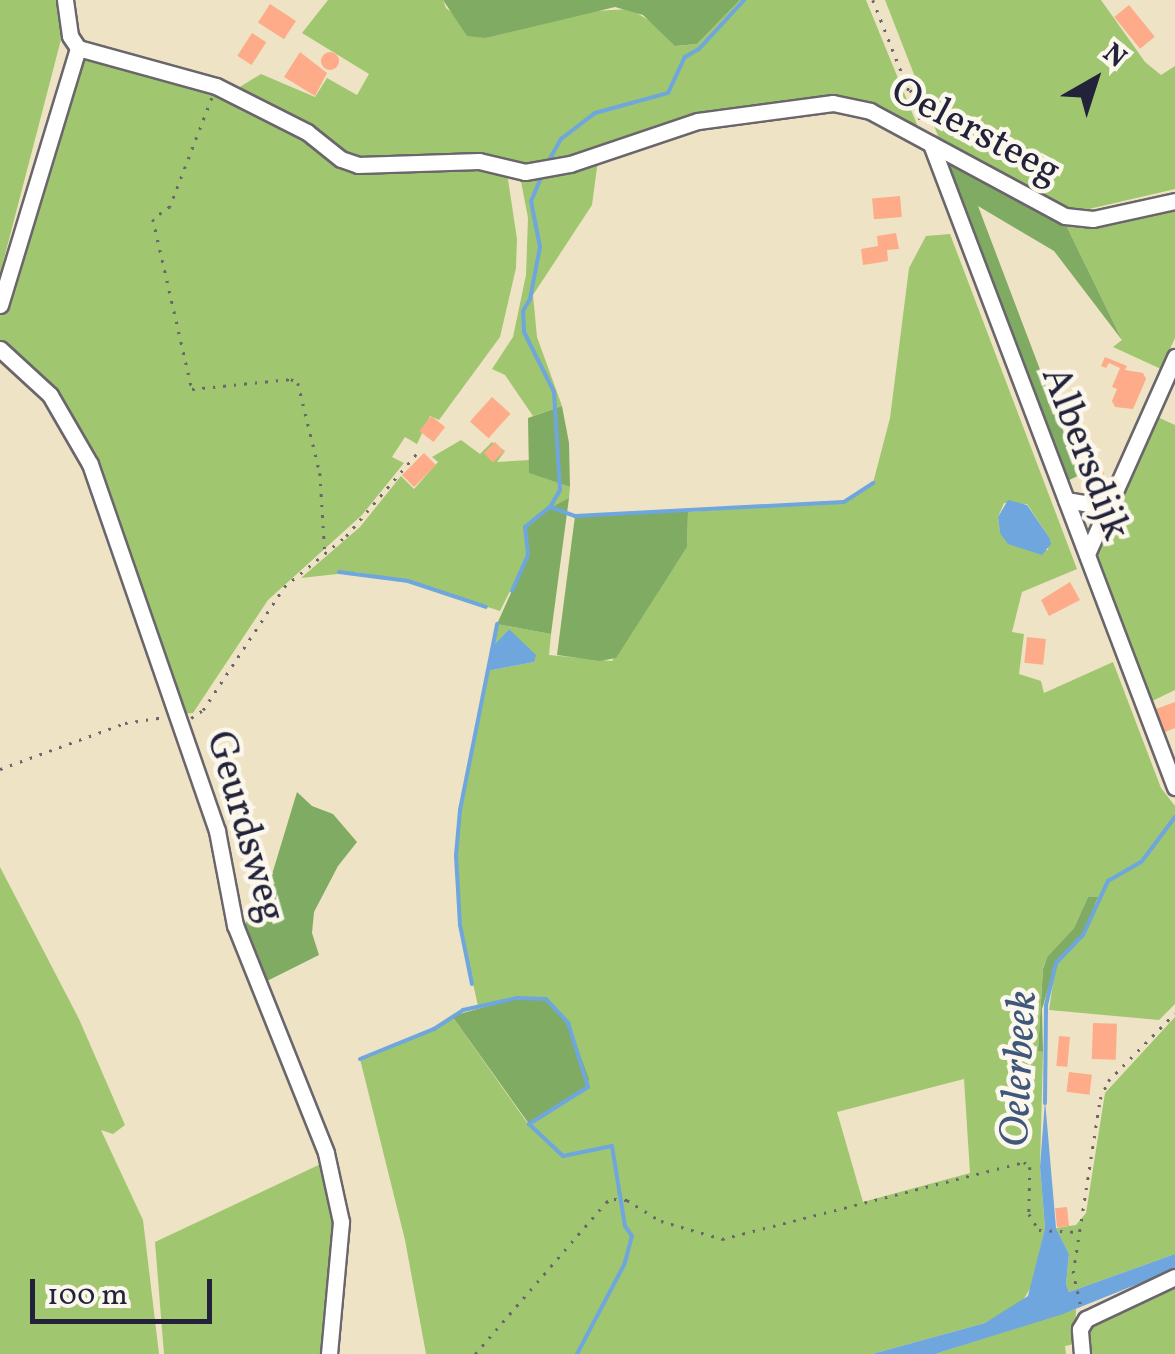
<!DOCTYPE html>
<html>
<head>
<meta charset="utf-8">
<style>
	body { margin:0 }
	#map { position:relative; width:1175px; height:1354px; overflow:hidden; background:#efe3c5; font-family:Vollkorn,serif }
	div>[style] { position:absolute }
	.green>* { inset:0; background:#a0c670 }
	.forest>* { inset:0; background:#80ab62 }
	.water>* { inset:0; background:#6ea6dd }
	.stream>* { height:4px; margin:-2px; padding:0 2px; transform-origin:2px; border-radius:2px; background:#6ea6dd }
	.building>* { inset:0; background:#fdab89; transform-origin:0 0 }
	.round { border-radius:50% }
	.path>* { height:2.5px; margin-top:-1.25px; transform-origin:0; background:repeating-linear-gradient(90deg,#6a666b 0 2.5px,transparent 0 10.5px) }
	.roads { filter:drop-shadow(2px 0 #6a666b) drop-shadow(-2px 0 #6a666b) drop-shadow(0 2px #6a666b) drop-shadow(0 -2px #6a666b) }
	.minor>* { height:15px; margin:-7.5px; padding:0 7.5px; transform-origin:7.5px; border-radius:7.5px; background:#fff }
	span { translate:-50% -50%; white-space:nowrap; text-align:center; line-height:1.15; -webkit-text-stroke:9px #fbf7ec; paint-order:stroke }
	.street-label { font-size:40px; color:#22223b }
	.water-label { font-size:42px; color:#40577c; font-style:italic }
	.north { position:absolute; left:1045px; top:30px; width:100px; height:100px; -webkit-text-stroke:8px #fbf7ec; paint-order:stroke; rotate:39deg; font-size:28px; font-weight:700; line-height:40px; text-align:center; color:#22223b }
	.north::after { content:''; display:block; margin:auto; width:35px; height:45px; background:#22223b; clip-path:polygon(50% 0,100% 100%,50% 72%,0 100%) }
	.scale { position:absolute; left:30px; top:1279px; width:182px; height:45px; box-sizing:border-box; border:5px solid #22223b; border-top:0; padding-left:12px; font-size:30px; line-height:35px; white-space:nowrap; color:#22223b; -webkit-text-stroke:8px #fbf7ec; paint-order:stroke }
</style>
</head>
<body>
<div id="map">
	<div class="green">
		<i style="clip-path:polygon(0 0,60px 0,64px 28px,0 274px)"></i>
		<i style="clip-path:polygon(328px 0,443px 0,446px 8px,486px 38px,594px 11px,630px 9px,657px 25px,676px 46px,697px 44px,740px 0,866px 0,918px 127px,865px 102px,819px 97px,718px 112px,535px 165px,370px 161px,346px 155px,238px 88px,261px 74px,315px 97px,327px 78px,357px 95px,369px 74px,302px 33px)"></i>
		<i style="clip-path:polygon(885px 0,1101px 0,1145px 62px,1161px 75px,1175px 66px,1175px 189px,1089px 209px,1060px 208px,940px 141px)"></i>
		<i style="clip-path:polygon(71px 56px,162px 72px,262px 112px,338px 165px,473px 166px,507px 173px,517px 239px,516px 268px,500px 337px,439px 420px,430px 416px,417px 444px,405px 437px,392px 457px,404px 463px,362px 515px,268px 600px,193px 713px,181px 714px,57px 400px,26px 363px,0 342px,0 315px)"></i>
		<i style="clip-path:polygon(598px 160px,592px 205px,533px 295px,537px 337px,562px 406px,533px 416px,505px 375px,492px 369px,513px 337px,526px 275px,528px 218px,520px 176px)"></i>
		<i style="clip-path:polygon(1175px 200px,1175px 338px,1161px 369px,1113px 347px,1122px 340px,1063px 219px)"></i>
		<i style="clip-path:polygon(evenodd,950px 234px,1077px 569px,1022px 592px,1012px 632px,1024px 634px,1019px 674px,1041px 681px,1044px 693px,1113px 662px,1161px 788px,1175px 806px,1175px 1004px,1159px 1020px,1049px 1010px,1056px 963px,1083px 935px,1098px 898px,1088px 897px,1074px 928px,1047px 957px,1043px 968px,1038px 1051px,1043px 1052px,1040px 1167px,1045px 1228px,1031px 1287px,1020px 1305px,985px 1323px,872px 1354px,426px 1354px,405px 1240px,360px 1059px,434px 1029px,452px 1016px,528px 1124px,517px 998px,478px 1006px,460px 925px,457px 834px,487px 671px,534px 662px,509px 629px,493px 646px,497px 624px,551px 634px,549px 655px,612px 661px,687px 547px,688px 512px,844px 502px,873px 483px,890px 418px,909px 268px,926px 236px,950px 234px,1004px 503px,1027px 504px,1049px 537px,1048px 550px,1034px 551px,1000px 533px,998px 517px,1004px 503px,950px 234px,964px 1079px,970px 1173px,863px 1202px,837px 1112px,964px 1079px)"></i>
		<i style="clip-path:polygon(1153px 415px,1175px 425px,1175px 690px,1150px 702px,1093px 552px)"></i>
		<i style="clip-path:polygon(461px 440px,480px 454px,492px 442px,505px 451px,497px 462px,529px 460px,530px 473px,570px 487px,569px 498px,525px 527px,528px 555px,500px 611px,408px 581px,356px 572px,301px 578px,360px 527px,401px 476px,414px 489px,438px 462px,432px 457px)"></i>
		<i style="clip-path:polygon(0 867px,79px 1019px,125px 1125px,113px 1134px,101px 1130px,143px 1220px,159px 1354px,0 1354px)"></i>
		<i style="clip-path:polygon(1175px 1017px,1175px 1254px,1069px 1292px,1066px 1284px,1069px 1254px,1056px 1228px,1076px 1225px,1086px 1213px,1105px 1093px)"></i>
		<i style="clip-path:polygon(327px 1161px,333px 1239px,324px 1354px,164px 1354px,155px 1242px)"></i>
		<i style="clip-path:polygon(1175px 1283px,1175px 1354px,1087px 1354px,1085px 1324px)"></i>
		<i style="clip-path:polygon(1076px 1309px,1075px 1344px,1065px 1346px,1066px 1354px,935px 1354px)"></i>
	</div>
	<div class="forest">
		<i style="clip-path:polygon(443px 0,740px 0,697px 44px,675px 46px,643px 15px,615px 7px,486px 38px,467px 36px)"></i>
		<i style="clip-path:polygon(944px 156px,1045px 214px,1063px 219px,1122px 340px,1054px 251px,978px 206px,1080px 475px,1067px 481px)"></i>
		<i style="clip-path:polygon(562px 406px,569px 443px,570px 487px,529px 473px,528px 418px)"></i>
		<i style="clip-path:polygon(569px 498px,551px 634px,497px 624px,528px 555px,525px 527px,534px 517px)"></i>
		<i style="clip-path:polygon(680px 510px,688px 512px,687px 547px,616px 658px,600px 661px,557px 655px,575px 516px)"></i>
		<i style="clip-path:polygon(297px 792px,312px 806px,333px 814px,357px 842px,338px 866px,314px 912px,312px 933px,319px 955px,265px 982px,242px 929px,270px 881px)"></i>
		<i style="clip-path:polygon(1088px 897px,1098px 897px,1083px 935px,1056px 963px,1042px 1009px,1043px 1052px,1038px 1051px,1043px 969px,1047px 957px,1074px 928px)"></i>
		<i style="clip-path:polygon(517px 998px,546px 999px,568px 1023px,589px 1079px,583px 1092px,529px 1124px,452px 1016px)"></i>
	</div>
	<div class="water">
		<i style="clip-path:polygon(1008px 500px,1027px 505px,1049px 537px,1051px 544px,1042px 555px,1008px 544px,1000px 533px,998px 517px)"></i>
		<i style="clip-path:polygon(509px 629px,536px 655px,534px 662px,487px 671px,493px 646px)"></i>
		<i style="clip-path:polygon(1045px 1100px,1056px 1228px,1069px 1254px,1066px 1284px,1069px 1292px,1175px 1254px,1175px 1269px,1063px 1314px,935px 1354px,872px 1354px,985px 1323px,1028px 1296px,1045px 1228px,1040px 1167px)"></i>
	</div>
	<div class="stream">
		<i style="left:547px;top:164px;width:29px;rotate:-61deg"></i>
		<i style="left:561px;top:139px;width:43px;rotate:-37.4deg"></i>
		<i style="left:595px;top:113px;width:76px;rotate:-15.3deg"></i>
		<i style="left:668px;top:93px;width:40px;rotate:-65deg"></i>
		<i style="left:685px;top:57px;width:16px;rotate:-30deg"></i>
		<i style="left:699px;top:49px;width:67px;rotate:-47.4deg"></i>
		<i style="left:543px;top:173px;width:30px;rotate:113deg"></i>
		<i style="left:531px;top:201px;width:47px;rotate:78.9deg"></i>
		<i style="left:540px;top:247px;width:53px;rotate:100.9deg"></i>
		<i style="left:530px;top:299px;width:14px;rotate:120deg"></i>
		<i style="left:523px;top:311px;width:21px;rotate:87deg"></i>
		<i style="left:524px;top:332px;width:67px;rotate:63.4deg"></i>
		<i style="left:554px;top:392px;width:98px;rotate:86.5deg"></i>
		<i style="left:560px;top:490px;width:20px;rotate:120deg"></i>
		<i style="left:339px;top:572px;width:70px;rotate:7.4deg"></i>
		<i style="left:408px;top:581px;width:82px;rotate:18.4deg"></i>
		<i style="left:512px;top:591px;width:39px;rotate:-66deg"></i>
		<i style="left:528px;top:555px;width:28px;rotate:-96deg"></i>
		<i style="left:525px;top:527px;width:32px;rotate:-39deg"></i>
		<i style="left:550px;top:507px;width:27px;rotate:20deg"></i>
		<i style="left:575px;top:516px;width:269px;rotate:-3deg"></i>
		<i style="left:844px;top:502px;width:35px;rotate:-33deg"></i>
		<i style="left:472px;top:984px;width:60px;rotate:-101.5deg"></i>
		<i style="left:460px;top:925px;width:70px;rotate:-93.3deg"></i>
		<i style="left:456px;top:855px;width:45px;rotate:-84.9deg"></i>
		<i style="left:460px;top:810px;width:190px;rotate:-78.7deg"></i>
		<i style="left:360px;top:1059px;width:80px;rotate:-22.1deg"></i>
		<i style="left:434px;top:1029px;width:35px;rotate:-33deg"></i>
		<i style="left:463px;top:1010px;width:55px;rotate:-12.5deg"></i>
		<i style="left:517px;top:998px;width:29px;rotate:2deg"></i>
		<i style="left:546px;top:999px;width:33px;rotate:47deg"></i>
		<i style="left:568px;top:1023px;width:67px;rotate:72.6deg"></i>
		<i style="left:588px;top:1087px;width:70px;rotate:147.9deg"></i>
		<i style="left:529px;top:1124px;width:47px;rotate:43.3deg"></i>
		<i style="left:563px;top:1156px;width:50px;rotate:-11.5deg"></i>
		<i style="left:612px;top:1146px;width:81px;rotate:80.8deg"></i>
		<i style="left:625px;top:1226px;width:12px;rotate:55deg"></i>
		<i style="left:632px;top:1236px;width:28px;rotate:105deg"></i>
		<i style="left:625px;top:1263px;width:103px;rotate:117.8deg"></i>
		<i style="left:1045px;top:1103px;width:98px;rotate:-89.4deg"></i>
		<i style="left:1046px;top:1005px;width:43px;rotate:-76.6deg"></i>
		<i style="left:1056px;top:963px;width:39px;rotate:-46deg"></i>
		<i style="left:1083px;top:935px;width:60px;rotate:-65.2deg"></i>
		<i style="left:1108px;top:881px;width:39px;rotate:-30deg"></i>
		<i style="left:1142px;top:861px;width:55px;rotate:-53.1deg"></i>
	</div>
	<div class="building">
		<i style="left:270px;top:4px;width:31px;height:22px;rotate:33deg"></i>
		<i style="left:1129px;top:5px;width:41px;height:19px;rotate:51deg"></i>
		<i style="left:252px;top:33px;width:17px;height:27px;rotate:33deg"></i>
		<i style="clip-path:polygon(300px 52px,327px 73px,315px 96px,284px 77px)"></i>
		<i class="round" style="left:321px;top:52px;width:18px;height:18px"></i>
		<i style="left:900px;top:196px;width:21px;height:28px;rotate:85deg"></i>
		<i style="clip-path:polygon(896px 233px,899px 249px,887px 250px,888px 261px,863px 265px,861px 249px,878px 246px,877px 236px)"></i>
		<i style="clip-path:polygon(1105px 357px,1127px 366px,1125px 370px,1143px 373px,1146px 379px,1133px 409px,1115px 407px,1112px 401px,1117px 389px,1112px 387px,1120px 368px,1109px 363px,1106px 368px,1101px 366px)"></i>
		<i style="left:492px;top:397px;width:25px;height:33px;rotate:42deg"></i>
		<i style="left:431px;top:416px;width:18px;height:19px;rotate:38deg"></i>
		<i style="left:495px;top:442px;width:13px;height:16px;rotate:45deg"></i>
		<i style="left:424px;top:453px;width:17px;height:31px;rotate:45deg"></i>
		<i class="round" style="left:1086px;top:466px;width:18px;height:18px"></i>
		<i style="clip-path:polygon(1070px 582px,1080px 600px,1049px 616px,1041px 600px)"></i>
		<i style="left:1027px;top:637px;width:19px;height:26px;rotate:6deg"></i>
		<i style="clip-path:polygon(1175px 702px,1175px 728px,1165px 732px,1156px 709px)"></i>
		<i style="left:1093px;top:1023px;width:24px;height:36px;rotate:2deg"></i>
		<i style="left:1059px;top:1036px;width:11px;height:30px;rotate:5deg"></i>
		<i style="left:1069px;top:1072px;width:23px;height:20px;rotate:7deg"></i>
		<i style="left:1067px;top:1207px;width:19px;height:12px;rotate:84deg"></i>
	</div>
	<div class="path">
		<i style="left:873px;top:0;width:133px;rotate:68.4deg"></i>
		<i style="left:910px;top:90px;width:11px;rotate:45deg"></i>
		<i style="left:918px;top:98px;width:11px;rotate:90deg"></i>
		<i style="left:212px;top:98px;width:117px;rotate:111.1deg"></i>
		<i style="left:170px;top:207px;width:21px;rotate:145deg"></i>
		<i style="left:153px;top:219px;width:174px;rotate:77.1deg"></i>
		<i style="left:192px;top:389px;width:100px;rotate:-5.8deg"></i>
		<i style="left:291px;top:379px;width:8px;rotate:30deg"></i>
		<i style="left:298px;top:383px;width:93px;rotate:76.3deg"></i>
		<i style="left:320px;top:473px;width:80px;rotate:86.4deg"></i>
		<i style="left:191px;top:718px;width:14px;rotate:-34deg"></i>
		<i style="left:203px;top:710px;width:147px;rotate:-56.6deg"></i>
		<i style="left:284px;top:587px;width:80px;rotate:-39.4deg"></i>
		<i style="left:346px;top:536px;width:111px;rotate:-49.4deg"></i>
		<i style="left:0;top:769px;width:133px;rotate:-20.2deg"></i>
		<i style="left:125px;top:723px;width:40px;rotate:-8.5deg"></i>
		<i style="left:1080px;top:1304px;width:32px;rotate:-103deg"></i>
		<i style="left:1073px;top:1273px;width:176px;rotate:-81.2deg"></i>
		<i style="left:1100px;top:1099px;width:20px;rotate:-66deg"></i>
		<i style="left:1108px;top:1081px;width:95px;rotate:-45.4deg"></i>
		<i style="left:475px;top:1354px;width:201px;rotate:-49.2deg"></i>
		<i style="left:606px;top:1202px;width:9px;rotate:-21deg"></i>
		<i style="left:614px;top:1199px;width:13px;rotate:4deg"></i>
		<i style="left:627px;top:1200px;width:40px;rotate:32deg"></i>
		<i style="left:661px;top:1221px;width:64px;rotate:16.4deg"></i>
		<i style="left:722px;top:1239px;width:312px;rotate:-14.3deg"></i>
		<i style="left:1024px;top:1162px;width:8px;rotate:40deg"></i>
		<i style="left:1030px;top:1167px;width:47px;rotate:91.2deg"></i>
		<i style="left:1029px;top:1214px;width:19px;rotate:58deg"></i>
		<i style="left:1039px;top:1230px;width:40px;rotate:2.9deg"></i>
	</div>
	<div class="roads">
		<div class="minor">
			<i style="left:65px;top:0;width:36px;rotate:82deg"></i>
			<i style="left:70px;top:36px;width:14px;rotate:56deg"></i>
			<i style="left:78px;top:48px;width:143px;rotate:15.4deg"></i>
			<i style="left:216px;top:86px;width:102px;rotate:26.8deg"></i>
			<i style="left:307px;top:132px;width:43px;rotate:38.5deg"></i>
			<i style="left:341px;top:159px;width:18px;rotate:19deg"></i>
			<i style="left:358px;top:165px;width:121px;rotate:-1.9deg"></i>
			<i style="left:479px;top:161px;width:47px;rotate:13.4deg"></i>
			<i style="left:525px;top:172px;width:46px;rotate:-10.1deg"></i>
			<i style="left:570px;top:164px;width:135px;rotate:-18.6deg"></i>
			<i style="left:698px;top:121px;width:136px;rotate:-7.6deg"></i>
			<i style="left:833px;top:103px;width:38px;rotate:12deg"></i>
			<i style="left:870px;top:111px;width:221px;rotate:28.3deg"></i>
			<i style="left:1065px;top:216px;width:28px;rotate:6deg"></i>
			<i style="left:1093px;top:219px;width:84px;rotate:-12.4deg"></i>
			<i style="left:931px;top:144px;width:688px;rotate:69.22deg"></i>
			<i style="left:0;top:305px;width:269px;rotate:-73.1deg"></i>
			<i style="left:0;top:349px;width:68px;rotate:42.6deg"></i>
			<i style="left:50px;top:395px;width:80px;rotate:59.9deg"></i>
			<i style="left:90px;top:464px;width:388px;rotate:70.9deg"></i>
			<i style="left:217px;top:831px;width:96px;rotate:79.2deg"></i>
			<i style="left:235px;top:925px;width:245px;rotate:68.2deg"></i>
			<i style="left:326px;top:1153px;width:71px;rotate:77.7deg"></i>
			<i style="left:341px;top:1222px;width:133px;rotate:95.2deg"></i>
			<i style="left:1066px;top:500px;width:43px;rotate:9.5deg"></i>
			<i style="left:1087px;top:554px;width:216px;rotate:-65.9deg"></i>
			<i style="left:1082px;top:1354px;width:25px;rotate:-95deg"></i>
			<i style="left:1080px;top:1329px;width:12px;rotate:-59deg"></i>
			<i style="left:1086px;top:1319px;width:98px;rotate:-25.3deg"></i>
		</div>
	</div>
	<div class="street-label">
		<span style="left:975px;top:132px;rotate:28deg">Oelersteeg</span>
		<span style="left:1084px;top:454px;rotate:69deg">Albersdijk</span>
		<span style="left:244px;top:827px;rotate:74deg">Geurdsweg</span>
	</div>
	<div class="water-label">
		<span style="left:1021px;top:1069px;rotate:-87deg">Oelerbeek</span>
	</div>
	<div class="north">N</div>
	<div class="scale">100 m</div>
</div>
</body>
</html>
